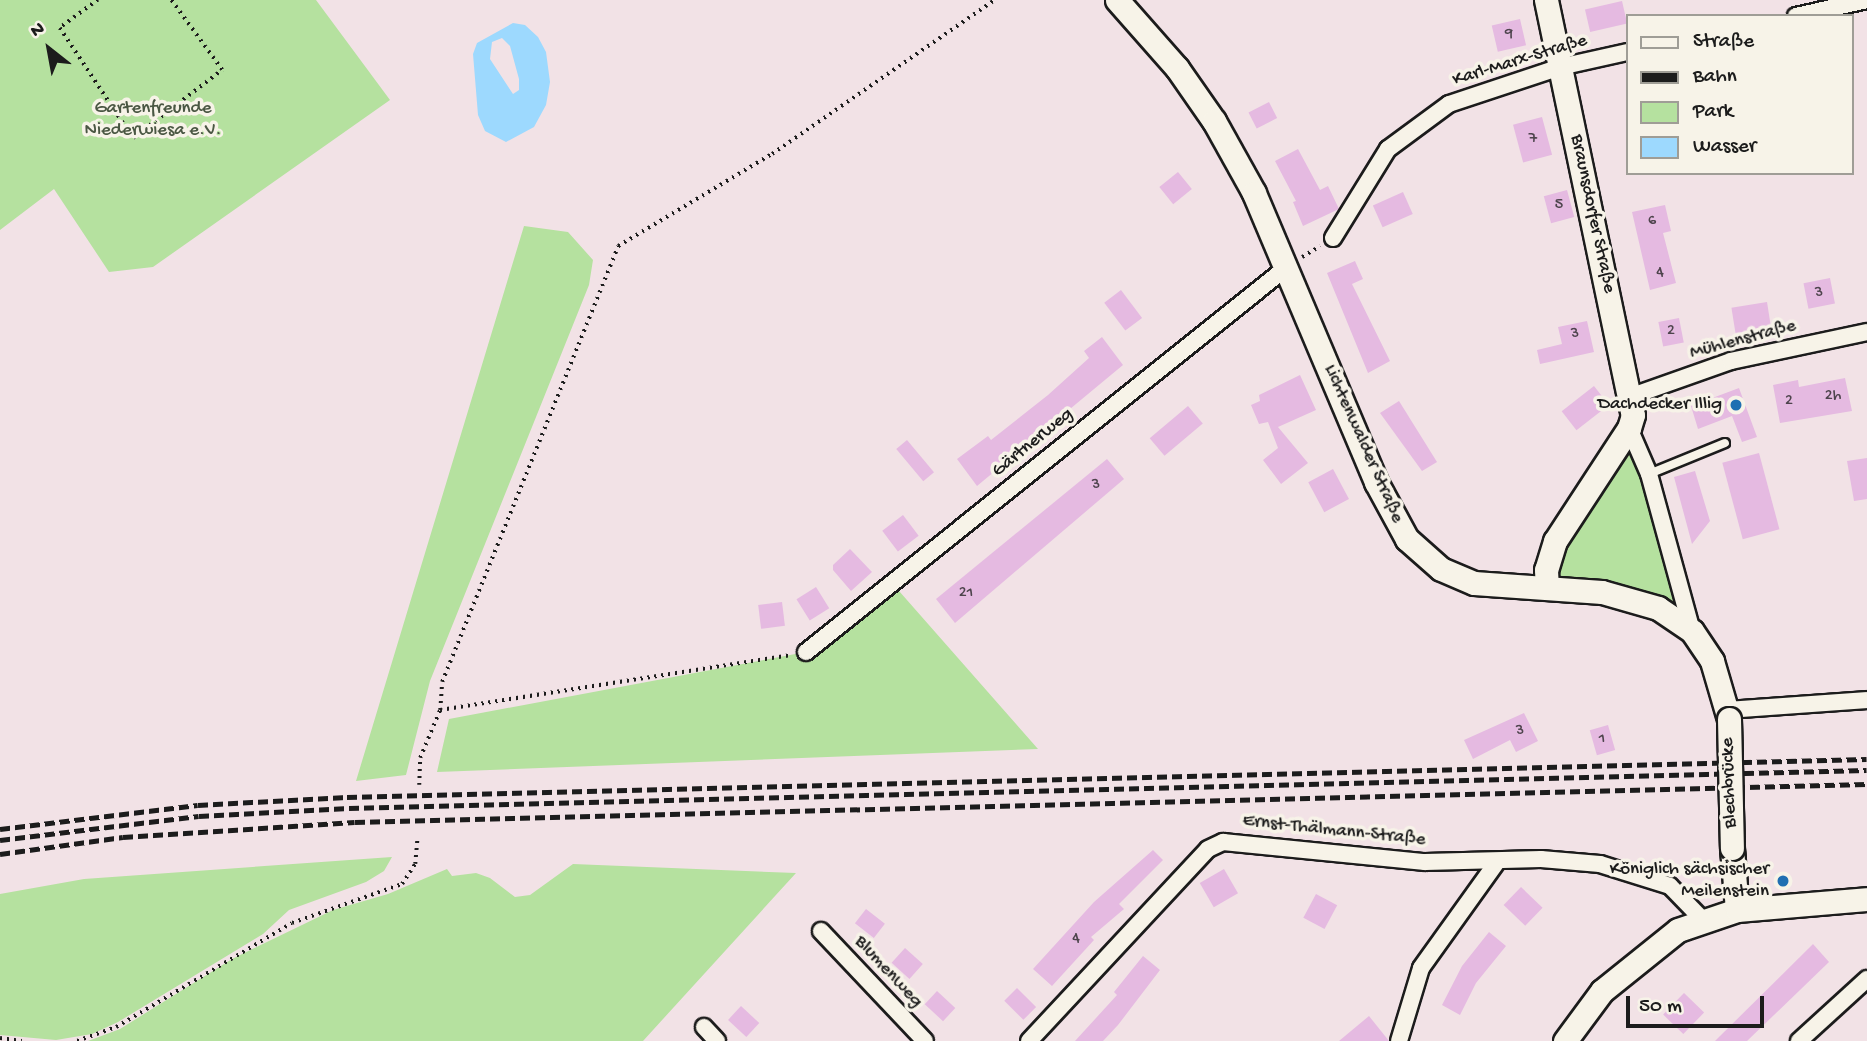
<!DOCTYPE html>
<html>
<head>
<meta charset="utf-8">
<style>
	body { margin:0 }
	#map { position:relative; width:1867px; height:1041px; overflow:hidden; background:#f2e2e6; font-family:"Gochi Hand",sans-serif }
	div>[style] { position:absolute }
	.green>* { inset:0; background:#b5e19f }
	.water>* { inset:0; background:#9dd9fe }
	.building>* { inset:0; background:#e5bae1; transform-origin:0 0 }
	.path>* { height:3.5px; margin-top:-1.75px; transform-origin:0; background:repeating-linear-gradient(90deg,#1c1c1c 0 2px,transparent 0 7px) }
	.roads { filter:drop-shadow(2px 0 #1c1c1c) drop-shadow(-2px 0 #1c1c1c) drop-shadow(0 2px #1c1c1c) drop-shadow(0 -2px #1c1c1c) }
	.lane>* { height:8px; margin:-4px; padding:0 4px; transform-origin:4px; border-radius:4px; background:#f7f3e8 }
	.street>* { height:16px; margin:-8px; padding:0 8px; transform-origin:8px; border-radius:8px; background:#f7f3e8 }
	.secondary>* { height:23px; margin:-11.5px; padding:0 11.5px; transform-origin:11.5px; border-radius:11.5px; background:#f7f3e8 }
	.rail>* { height:5px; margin-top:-2.5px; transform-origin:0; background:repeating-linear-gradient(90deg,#1c1c1c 0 10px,transparent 0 15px) }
	.bridges { filter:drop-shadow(2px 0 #1c1c1c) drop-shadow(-2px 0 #1c1c1c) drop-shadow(0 2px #1c1c1c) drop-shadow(0 -2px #1c1c1c) }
	.secondary-bridge>* { height:23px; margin:-11.5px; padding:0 11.5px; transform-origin:11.5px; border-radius:11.5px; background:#f7f3e8 }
	.dots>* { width:19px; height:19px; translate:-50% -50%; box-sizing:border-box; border:4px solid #f7f3e8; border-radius:50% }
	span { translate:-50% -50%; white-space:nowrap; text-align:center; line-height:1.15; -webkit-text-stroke:7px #f7f3e8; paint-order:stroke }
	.number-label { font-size:16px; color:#4e444d }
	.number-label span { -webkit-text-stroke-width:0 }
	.street-label { font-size:19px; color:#1c1c1c }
	.park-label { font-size:19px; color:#4a5743 }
	.poi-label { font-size:19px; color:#1c1c1c }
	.right { translate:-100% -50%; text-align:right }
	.legend { position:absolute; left:1626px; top:14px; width:228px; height:161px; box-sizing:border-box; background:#f7f3e8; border:2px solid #9f9d96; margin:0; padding:9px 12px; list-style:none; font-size:21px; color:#1c1c1c }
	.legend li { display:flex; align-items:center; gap:14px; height:35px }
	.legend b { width:35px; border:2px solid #9f9d96 }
	.north { position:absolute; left:14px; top:14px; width:70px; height:70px; -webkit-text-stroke:5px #f7f3e8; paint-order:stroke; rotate:329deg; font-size:19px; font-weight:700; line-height:28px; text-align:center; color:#1c1c1c }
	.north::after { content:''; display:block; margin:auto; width:24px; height:32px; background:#1c1c1c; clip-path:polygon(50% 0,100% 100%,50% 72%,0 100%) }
	.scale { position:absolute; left:1626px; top:996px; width:138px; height:32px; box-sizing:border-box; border:4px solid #1c1c1c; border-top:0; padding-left:9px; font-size:21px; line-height:24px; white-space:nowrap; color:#1c1c1c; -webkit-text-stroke:5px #f7f3e8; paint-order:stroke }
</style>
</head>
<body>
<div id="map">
	<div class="green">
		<i style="clip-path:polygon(0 0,316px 0,390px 100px,153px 267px,109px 272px,54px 189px,0 230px)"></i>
		<i style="clip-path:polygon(524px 226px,568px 232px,593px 260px,589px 285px,430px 681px,406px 775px,356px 781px)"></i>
		<i style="clip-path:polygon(1629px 428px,1692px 631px,1674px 617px,1547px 587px,1551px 555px)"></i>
		<i style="clip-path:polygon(892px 583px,1038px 749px,437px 772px,449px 719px,806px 652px)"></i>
		<i style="clip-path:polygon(392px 857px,384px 871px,366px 882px,289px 910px,263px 934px,118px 1022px,92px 1034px,56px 1040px,0 1035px,0 894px,84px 879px)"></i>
		<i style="clip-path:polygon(573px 864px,796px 873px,643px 1041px,88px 1041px,120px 1029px,232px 959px,333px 910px,388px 894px,447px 869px,452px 876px,476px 873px,490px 878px,515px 897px,530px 895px)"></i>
	</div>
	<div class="water">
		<i style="clip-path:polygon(evenodd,513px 23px,525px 25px,538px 37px,546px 52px,550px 82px,546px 105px,534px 127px,506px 142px,485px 131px,478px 115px,473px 54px,477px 43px,513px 23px,502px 38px,510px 46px,519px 79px,519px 90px,513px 94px,490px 59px,492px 42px,502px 38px)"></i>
	</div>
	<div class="building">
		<i style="left:1622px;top:1px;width:23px;height:38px;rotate:77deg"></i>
		<i style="left:1520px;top:19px;width:27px;height:29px;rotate:77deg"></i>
		<i style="left:1269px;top:102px;width:18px;height:23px;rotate:63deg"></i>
		<i style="left:1542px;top:117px;width:39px;height:30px;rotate:75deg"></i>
		<i style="clip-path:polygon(1298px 149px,1320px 190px,1328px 186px,1339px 209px,1303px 226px,1293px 202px,1296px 201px,1275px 161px)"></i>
		<i style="left:1178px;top:172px;width:22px;height:24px;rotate:51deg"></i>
		<i style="left:1567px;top:190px;width:28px;height:24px;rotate:75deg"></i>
		<i style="left:1403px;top:192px;width:24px;height:33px;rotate:66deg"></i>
		<i style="clip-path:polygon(1665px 205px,1671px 231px,1663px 233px,1676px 283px,1650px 290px,1632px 212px)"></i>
		<i style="clip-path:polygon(1355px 261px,1363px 279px,1352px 284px,1390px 361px,1368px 373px,1327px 273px)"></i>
		<i style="left:1830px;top:278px;width:26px;height:27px;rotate:79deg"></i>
		<i style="left:1121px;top:290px;width:35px;height:21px;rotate:53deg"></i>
		<i style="left:1767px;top:302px;width:26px;height:36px;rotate:81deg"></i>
		<i style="left:1679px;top:318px;width:25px;height:21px;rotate:79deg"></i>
		<i style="clip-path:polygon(1587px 321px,1594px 352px,1540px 364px,1537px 350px,1562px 344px,1558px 327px)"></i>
		<i style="clip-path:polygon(1102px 337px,1123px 365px,977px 486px,957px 459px,988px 436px,991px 440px,1048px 395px,1089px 358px,1084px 351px)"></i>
		<i style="clip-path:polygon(1300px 375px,1316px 410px,1278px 427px,1308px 463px,1281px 484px,1263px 460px,1278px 448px,1268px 422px,1259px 424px,1251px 405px,1260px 401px,1259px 395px)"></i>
		<i style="clip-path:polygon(1845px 378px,1852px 411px,1780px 423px,1773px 385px,1798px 380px,1799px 387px)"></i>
		<i style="left:1594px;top:386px;width:24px;height:41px;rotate:52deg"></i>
		<i style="clip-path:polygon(1739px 388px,1757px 437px,1742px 442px,1732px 416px,1698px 429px,1691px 406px)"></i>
		<i style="clip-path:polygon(1399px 401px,1437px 462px,1422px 471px,1380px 413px)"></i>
		<i style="left:1188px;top:406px;width:23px;height:50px;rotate:50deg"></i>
		<i style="left:907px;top:440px;width:42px;height:14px;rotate:50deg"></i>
		<i style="left:1759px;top:453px;width:79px;height:38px;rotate:75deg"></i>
		<i style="clip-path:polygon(1867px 458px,1867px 499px,1854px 501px,1847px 461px)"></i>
		<i style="clip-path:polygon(1107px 459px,1124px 479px,955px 623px,936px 599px)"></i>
		<i style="left:1333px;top:469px;width:34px;height:28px;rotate:62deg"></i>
		<i style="clip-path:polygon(1695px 471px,1710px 521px,1692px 544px,1674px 477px)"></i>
		<i style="left:903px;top:515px;width:26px;height:26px;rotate:53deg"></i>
		<i style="clip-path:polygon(850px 549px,872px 572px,851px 591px,833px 570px,833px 565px)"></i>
		<i style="left:816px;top:587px;width:25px;height:23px;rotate:58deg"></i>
		<i style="left:782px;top:602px;width:24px;height:24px;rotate:83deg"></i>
		<i style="clip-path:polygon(1524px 713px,1538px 741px,1516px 752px,1510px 740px,1473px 759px,1464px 740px)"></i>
		<i style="left:1608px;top:725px;width:26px;height:19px;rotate:74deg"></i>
		<i style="clip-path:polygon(1153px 850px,1163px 860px,1119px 904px,1124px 909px,1091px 937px,1094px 940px,1052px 986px,1033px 969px,1094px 902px)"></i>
		<i style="left:1224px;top:869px;width:28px;height:28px;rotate:60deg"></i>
		<i style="left:1521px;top:887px;width:30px;height:25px;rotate:44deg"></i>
		<i style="left:1316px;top:894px;width:24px;height:27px;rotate:28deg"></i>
		<i style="left:866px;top:909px;width:24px;height:18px;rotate:38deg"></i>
		<i style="clip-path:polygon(1489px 932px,1506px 946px,1476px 983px,1460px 1015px,1442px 1005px,1462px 966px)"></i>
		<i style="clip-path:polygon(1813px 944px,1829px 962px,1747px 1041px,1715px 1041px)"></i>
		<i style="left:905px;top:948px;width:24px;height:20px;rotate:42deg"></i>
		<i style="clip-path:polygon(1143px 956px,1160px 970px,1118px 1025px,1103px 1041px,1075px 1041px,1117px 995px,1114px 992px)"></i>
		<i style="left:1017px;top:988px;width:27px;height:18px;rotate:45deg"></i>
		<i style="left:937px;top:991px;width:25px;height:18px;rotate:43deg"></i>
		<i style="left:1684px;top:993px;width:28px;height:30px;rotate:44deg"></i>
		<i style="left:741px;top:1006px;width:25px;height:19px;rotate:43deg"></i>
		<i style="clip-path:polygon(1369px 1016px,1389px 1041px,1339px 1041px)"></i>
	</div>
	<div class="path">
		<i style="left:98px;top:0;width:47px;rotate:143.6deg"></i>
		<i style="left:60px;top:28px;width:132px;rotate:56.4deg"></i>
		<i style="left:133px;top:138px;width:112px;rotate:-37.4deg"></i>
		<i style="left:222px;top:70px;width:87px;rotate:-126.1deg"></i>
		<i style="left:1302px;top:257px;width:21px;rotate:-31deg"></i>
		<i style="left:440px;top:710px;width:28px;rotate:-86deg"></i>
		<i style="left:442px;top:682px;width:470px;rotate:-68deg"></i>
		<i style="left:618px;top:246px;width:179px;rotate:-30.9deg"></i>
		<i style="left:772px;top:154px;width:270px;rotate:-34.7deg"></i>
		<i style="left:419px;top:785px;width:27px;rotate:-88deg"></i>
		<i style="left:420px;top:758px;width:52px;rotate:-67.4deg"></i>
		<i style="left:440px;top:710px;width:354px;rotate:-8.9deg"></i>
		<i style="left:0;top:1038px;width:22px;rotate:8deg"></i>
		<i style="left:77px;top:1041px;width:41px;rotate:-19.7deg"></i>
		<i style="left:116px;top:1027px;width:204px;rotate:-30.6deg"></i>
		<i style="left:292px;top:923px;width:117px;rotate:-19.5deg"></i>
		<i style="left:402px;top:884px;width:24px;rotate:-57deg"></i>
		<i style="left:415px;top:864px;width:24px;rotate:-85deg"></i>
	</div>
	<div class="roads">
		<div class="lane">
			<i style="left:1649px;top:474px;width:82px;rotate:-22.2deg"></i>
		</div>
		<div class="street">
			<i style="left:1796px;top:16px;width:73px;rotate:-12.7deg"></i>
			<i style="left:1333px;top:238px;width:105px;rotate:-58.3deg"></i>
			<i style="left:1388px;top:149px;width:76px;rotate:-36.4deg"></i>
			<i style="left:1449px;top:104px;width:117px;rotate:-18.4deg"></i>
			<i style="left:1560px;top:67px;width:69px;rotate:-12.6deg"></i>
			<i style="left:1632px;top:396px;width:105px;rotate:-19.5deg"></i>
			<i style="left:1731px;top:361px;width:139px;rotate:-12deg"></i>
			<i style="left:1629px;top:428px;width:50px;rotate:66.5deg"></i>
			<i style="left:1649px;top:474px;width:163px;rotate:74.7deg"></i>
			<i style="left:806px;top:652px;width:616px;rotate:-38.67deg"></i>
			<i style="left:1728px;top:710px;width:139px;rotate:-4.1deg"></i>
			<i style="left:821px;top:931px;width:151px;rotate:46.6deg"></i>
			<i style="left:704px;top:1027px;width:19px;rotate:47deg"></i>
			<i style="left:1029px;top:1041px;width:262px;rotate:-47deg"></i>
			<i style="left:1208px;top:849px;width:17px;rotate:-25deg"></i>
			<i style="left:1223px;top:842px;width:203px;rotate:5.7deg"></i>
			<i style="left:1425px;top:862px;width:116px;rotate:-1.5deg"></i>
			<i style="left:1541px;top:859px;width:59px;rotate:4.8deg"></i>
			<i style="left:1600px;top:864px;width:73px;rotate:17.4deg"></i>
			<i style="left:1670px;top:886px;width:46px;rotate:45.9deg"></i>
			<i style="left:1399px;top:1041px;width:76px;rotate:-73.2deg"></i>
			<i style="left:1421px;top:968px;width:130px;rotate:-54.4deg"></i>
			<i style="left:1799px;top:1041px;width:92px;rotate:-42.4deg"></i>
		</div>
		<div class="secondary">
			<i style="left:1117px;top:0;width:91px;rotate:48.6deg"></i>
			<i style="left:1177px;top:68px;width:65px;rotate:55.1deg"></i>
			<i style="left:1214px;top:121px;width:82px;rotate:60.9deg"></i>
			<i style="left:1254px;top:193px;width:314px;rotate:67.1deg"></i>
			<i style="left:1376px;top:482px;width:65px;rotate:61.5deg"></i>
			<i style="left:1407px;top:539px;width:45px;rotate:41.4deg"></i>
			<i style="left:1441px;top:569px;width:36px;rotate:23deg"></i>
			<i style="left:1474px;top:583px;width:128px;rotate:4deg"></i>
			<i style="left:1602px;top:592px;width:58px;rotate:15.9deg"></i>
			<i style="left:1658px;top:608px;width:41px;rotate:34.1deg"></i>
			<i style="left:1692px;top:631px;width:36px;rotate:56deg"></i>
			<i style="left:1712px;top:661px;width:60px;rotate:73.7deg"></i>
			<i style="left:1546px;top:0;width:424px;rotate:78.2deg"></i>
			<i style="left:1633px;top:415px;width:14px;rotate:107deg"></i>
			<i style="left:1629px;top:428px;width:135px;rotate:123.2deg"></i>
			<i style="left:1555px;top:541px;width:30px;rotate:107deg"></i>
			<i style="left:1546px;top:570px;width:17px;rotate:87deg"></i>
			<i style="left:1732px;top:848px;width:62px;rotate:85.4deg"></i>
			<i style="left:1565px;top:1041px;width:62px;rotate:-53.5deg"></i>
			<i style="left:1602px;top:991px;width:97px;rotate:-38.8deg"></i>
			<i style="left:1678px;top:930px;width:62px;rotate:-18.7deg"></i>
			<i style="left:1737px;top:910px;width:130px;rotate:-4.8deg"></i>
		</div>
	</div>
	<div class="rail">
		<i style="left:0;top:829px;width:199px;rotate:-6.9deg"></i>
		<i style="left:198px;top:805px;width:149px;rotate:-3.1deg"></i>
		<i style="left:347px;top:797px;width:1520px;rotate:-1.43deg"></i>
		<i style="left:0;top:840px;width:200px;rotate:-6.9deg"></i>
		<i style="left:199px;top:816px;width:150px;rotate:-3.1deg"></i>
		<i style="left:349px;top:808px;width:1518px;rotate:-1.43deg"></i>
		<i style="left:0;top:854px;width:124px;rotate:-7.9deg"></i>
		<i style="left:123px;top:837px;width:232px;rotate:-3.7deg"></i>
		<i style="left:355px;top:822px;width:1512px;rotate:-1.44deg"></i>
	</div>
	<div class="bridges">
		<div class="secondary-bridge">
			<i style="left:1729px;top:719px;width:129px;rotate:88.7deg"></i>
		</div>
	</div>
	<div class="dots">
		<i style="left:1736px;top:405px;background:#1f6fb2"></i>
		<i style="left:1783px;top:881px;background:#1f6fb2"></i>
	</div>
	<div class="number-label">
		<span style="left:1509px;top:35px">9</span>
		<span style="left:1533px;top:140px">7</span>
		<span style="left:1559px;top:206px">5</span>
		<span style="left:1652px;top:222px">6</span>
		<span style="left:1660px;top:274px">4</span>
		<span style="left:1819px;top:294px">3</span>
		<span style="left:1671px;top:332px">2</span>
		<span style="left:1575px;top:335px">3</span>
		<span style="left:1833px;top:397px">2h</span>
		<span style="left:1789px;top:402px">2</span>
		<span style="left:1096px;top:486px">3</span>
		<span style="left:966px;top:594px">21</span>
		<span style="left:1520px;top:732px">3</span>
		<span style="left:1602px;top:740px">1</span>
		<span style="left:1076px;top:940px">4</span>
	</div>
	<div class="street-label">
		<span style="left:1520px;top:61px;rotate:-17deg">Karl-Marx-Straße</span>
		<span style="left:1592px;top:214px;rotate:78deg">Braunsdorfer Straße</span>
		<span style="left:1743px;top:340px;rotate:-15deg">Mühlenstraße</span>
		<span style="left:1033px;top:443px;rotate:-39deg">Gärtnerweg</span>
		<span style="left:1363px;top:444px;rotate:66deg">Lichtenwalder Straße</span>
		<span style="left:1730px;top:783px;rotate:-92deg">Blechbrücke</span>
		<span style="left:1334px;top:831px;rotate:6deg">Ernst-Thälmann-Straße</span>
		<span style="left:888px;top:972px;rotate:47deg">Blumenweg</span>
	</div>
	<div class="park-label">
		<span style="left:153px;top:120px">Gartenfreunde<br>Niederwiesa e.V.</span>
	</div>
	<div class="poi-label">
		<span class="right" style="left:1722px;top:405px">Dachdecker Illig</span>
		<span class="right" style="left:1769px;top:881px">Königlich sächsischer<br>Meilenstein</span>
	</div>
	<ul class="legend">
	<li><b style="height:9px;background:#f7f3e8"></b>Straße</li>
	<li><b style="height:9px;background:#1c1c1c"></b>Bahn</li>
	<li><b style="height:19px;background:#b5e19f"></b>Park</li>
	<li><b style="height:19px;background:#9dd9fe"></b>Wasser</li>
	</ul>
	<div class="north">N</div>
	<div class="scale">50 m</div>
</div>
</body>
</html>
